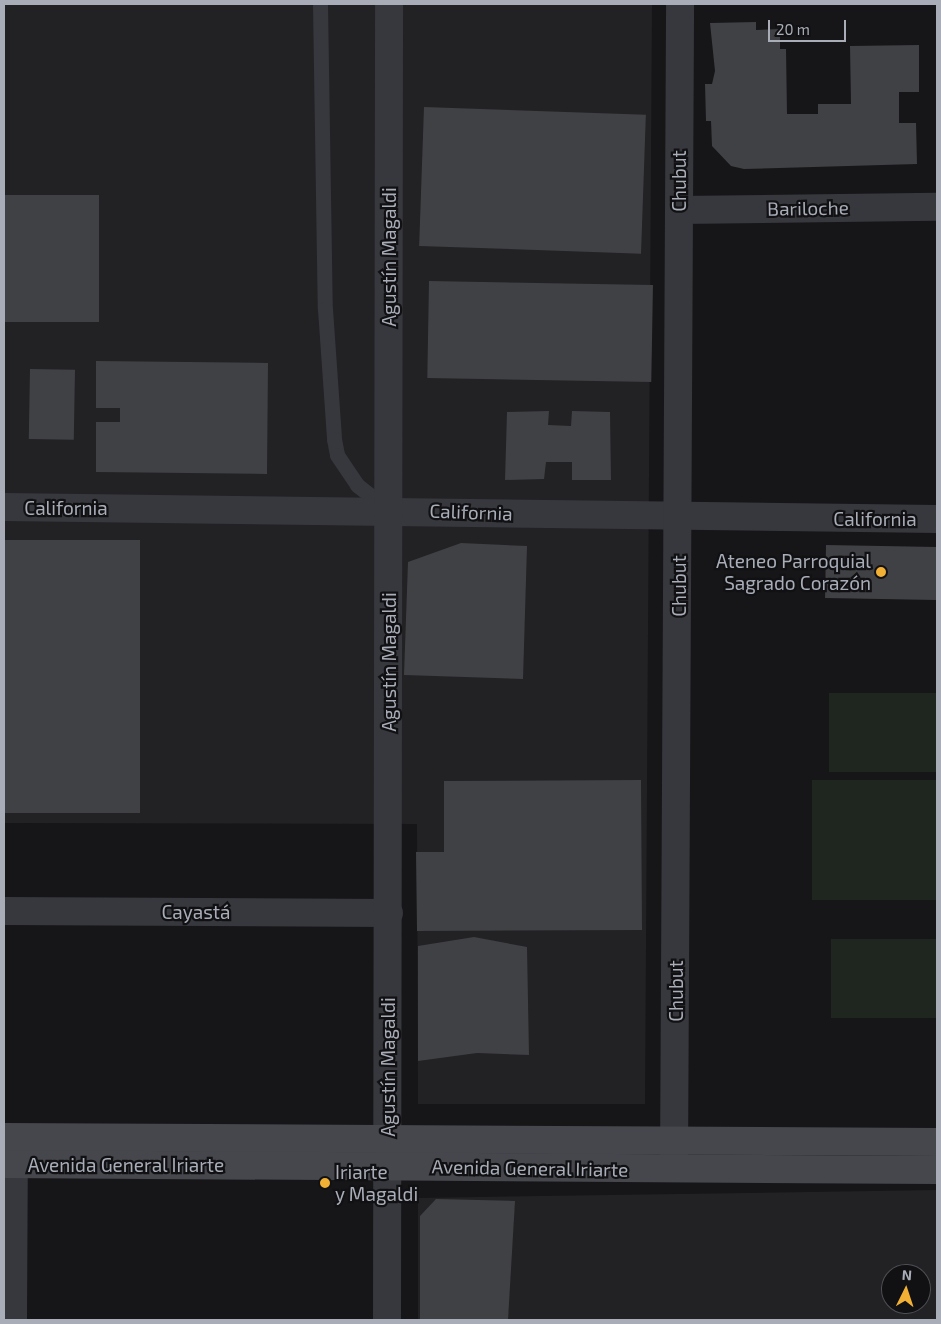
<!DOCTYPE html>
<html>
<head>
<meta charset="utf-8">
<style>
	body { margin:0 }
	#map { position:relative; width:941px; height:1324px; overflow:hidden; background:#161618; font-family:"Exo 2",sans-serif }
	div>[style] { position:absolute }
	.built>* { inset:0; background:#222225 }
	.green>* { inset:0; background:#1e261f; transform-origin:0 0 }
	.building>* { inset:0; background:#404145; transform-origin:0 0 }
	.lane>* { height:15px; margin:-7.5px; padding:0 7.5px; transform-origin:7.5px; border-radius:7.5px; background:#37383d }
	.street>* { height:28px; margin:-14px; padding:0 14px; transform-origin:14px; border-radius:14px; background:#37383d }
	.secondary>* { height:28px; margin:-14px; padding:0 14px; transform-origin:14px; border-radius:14px; background:#45474d }
	.dots>* { width:14px; height:14px; translate:-50% -50%; box-sizing:border-box; border:2px solid #111113; border-radius:50% }
	span { translate:-50% -50%; white-space:nowrap; text-align:center; line-height:1.15; -webkit-text-stroke:4.5px #111113; paint-order:stroke }
	.street-label { font-size:19px; color:#a8adb8 }
	.poi-label { font-size:19px; color:#a8adb8 }
	.right { translate:-100% -50%; text-align:right }
	.left { translate:0 -50%; text-align:left }
	.frame { position:absolute; inset:0; border:5px solid #a8adb8; pointer-events:none }
	.north { position:absolute; left:881px; top:1264px; width:50px; height:50px; box-sizing:border-box; background:#111113; border:1px solid #4d4f55; border-radius:50%; rotate:4deg; font-size:14px; font-weight:700; line-height:20px; text-align:center; color:#a8adb8 }
	.north::after { content:''; display:block; margin:auto; width:18px; height:22px; background:#f2b134; clip-path:polygon(50% 0,100% 100%,50% 72%,0 100%) }
	.scale { position:absolute; left:768px; top:20px; width:78px; height:22px; box-sizing:border-box; border:2px solid #a8adb8; border-top:0; padding-left:6px; font-size:15px; line-height:18px; white-space:nowrap; color:#a8adb8; -webkit-text-stroke:4px #111113; paint-order:stroke }
</style>
</head>
<body>
<div id="map">
	<div class="built">
		<i style="clip-path:polygon(4px 4px,652px 4px,645px 1104px,418px 1104px,417px 824px,4px 823px)"></i>
		<i style="clip-path:polygon(evenodd,937px 1190px,937px 1320px,418px 1320px,418px 1198px,937px 1190px,891px 1274px,921px 1274px,921px 1304px,891px 1304px,891px 1274px)"></i>
	</div>
	<div class="green">
		<i style="left:937px;top:693px;width:79px;height:108px;rotate:90deg"></i>
		<i style="left:812px;top:780px;width:125px;height:120px"></i>
		<i style="left:937px;top:939px;width:79px;height:106px;rotate:90deg"></i>
	</div>
	<div class="building">
		<i style="clip-path:polygon(756px 22px,756px 30px,780px 29px,780px 49px,786px 49px,787px 114px,818px 114px,818px 104px,851px 104px,850px 46px,919px 45px,919px 92px,899px 92px,899px 123px,916px 123px,917px 164px,744px 169px,731px 166px,712px 146px,711px 121px,706px 121px,705px 84px,712px 84px,715px 71px,710px 23px)"></i>
		<i style="left:424px;top:107px;width:222px;height:139px;rotate:2deg"></i>
		<i style="left:4px;top:195px;width:95px;height:127px"></i>
		<i style="left:429px;top:281px;width:224px;height:97px;rotate:1deg"></i>
		<i style="clip-path:polygon(96px 361px,268px 363px,267px 474px,96px 472px,96px 422px,120px 422px,120px 408px,96px 408px)"></i>
		<i style="left:30px;top:369px;width:45px;height:70px;rotate:1deg"></i>
		<i style="clip-path:polygon(549px 411px,548px 425px,571px 426px,572px 411px,610px 412px,611px 480px,572px 480px,572px 462px,546px 462px,544px 479px,505px 480px,507px 412px)"></i>
		<i style="left:4px;top:540px;width:136px;height:273px"></i>
		<i style="clip-path:polygon(461px 543px,527px 546px,523px 679px,404px 675px,408px 562px)"></i>
		<i style="left:826px;top:545px;width:111px;height:53px;rotate:1deg"></i>
		<i style="clip-path:polygon(641px 780px,642px 930px,417px 931px,416px 852px,444px 852px,444px 781px)"></i>
		<i style="clip-path:polygon(474px 937px,527px 947px,529px 1055px,477px 1053px,418px 1061px,418px 946px)"></i>
		<i style="clip-path:polygon(436px 1199px,515px 1201px,508px 1320px,420px 1320px,420px 1216px)"></i>
	</div>
	<div class="lane">
		<i style="left:320px;top:4px;width:305px;rotate:89.1deg"></i>
		<i style="left:325px;top:309px;width:130px;rotate:86deg"></i>
		<i style="left:334px;top:439px;width:16px;rotate:79deg"></i>
		<i style="left:337px;top:455px;width:36px;rotate:56deg"></i>
		<i style="left:357px;top:485px;width:41px;rotate:38deg"></i>
	</div>
	<div class="street">
		<i style="left:679px;top:210px;width:258px;rotate:-0.7deg"></i>
		<i style="left:4px;top:507px;width:933px;rotate:0.74deg"></i>
		<i style="left:4px;top:911px;width:385px;rotate:0.3deg"></i>
		<i style="left:674px;top:1165px;width:1161px;rotate:-89.7deg"></i>
		<i style="left:13px;top:1320px;width:179px;rotate:-89.7deg"></i>
		<i style="left:387px;top:1320px;width:1316px;rotate:-89.91deg"></i>
	</div>
	<div class="secondary">
		<i style="left:4px;top:1137px;width:933px;rotate:0.31deg"></i>
		<i style="left:4px;top:1164px;width:933px;rotate:0.37deg"></i>
	</div>
	<div class="dots">
		<i style="left:881px;top:572px;background:#f2b134"></i>
		<i style="left:325px;top:1183px;background:#f2b134"></i>
	</div>
	<div class="street-label">
		<span style="left:679px;top:181px;rotate:-90deg">Chubut</span>
		<span style="left:808px;top:208px;rotate:-1deg">Bariloche</span>
		<span style="left:389px;top:257px;rotate:-90deg">Agustín Magaldi</span>
		<span style="left:66px;top:508px">California</span>
		<span style="left:471px;top:512px;rotate:2deg">California</span>
		<span style="left:875px;top:519px">California</span>
		<span style="left:679px;top:586px;rotate:-90deg">Chubut</span>
		<span style="left:389px;top:662px;rotate:-90deg">Agustín Magaldi</span>
		<span style="left:196px;top:912px">Cayastá</span>
		<span style="left:676px;top:991px;rotate:-90deg">Chubut</span>
		<span style="left:388px;top:1067px;rotate:-90deg">Agustín Magaldi</span>
		<span style="left:126px;top:1165px">Avenida General Iriarte</span>
		<span style="left:530px;top:1168px;rotate:1deg">Avenida General Iriarte</span>
	</div>
	<div class="poi-label">
		<span class="right" style="left:871px;top:572px">Ateneo Parroquial<br>Sagrado Corazón</span>
		<span class="left" style="left:335px;top:1183px">Iriarte<br>y Magaldi</span>
	</div>
	<div class="frame"></div>
	<div class="north">N</div>
	<div class="scale">20 m</div>
</div>
</body>
</html>
